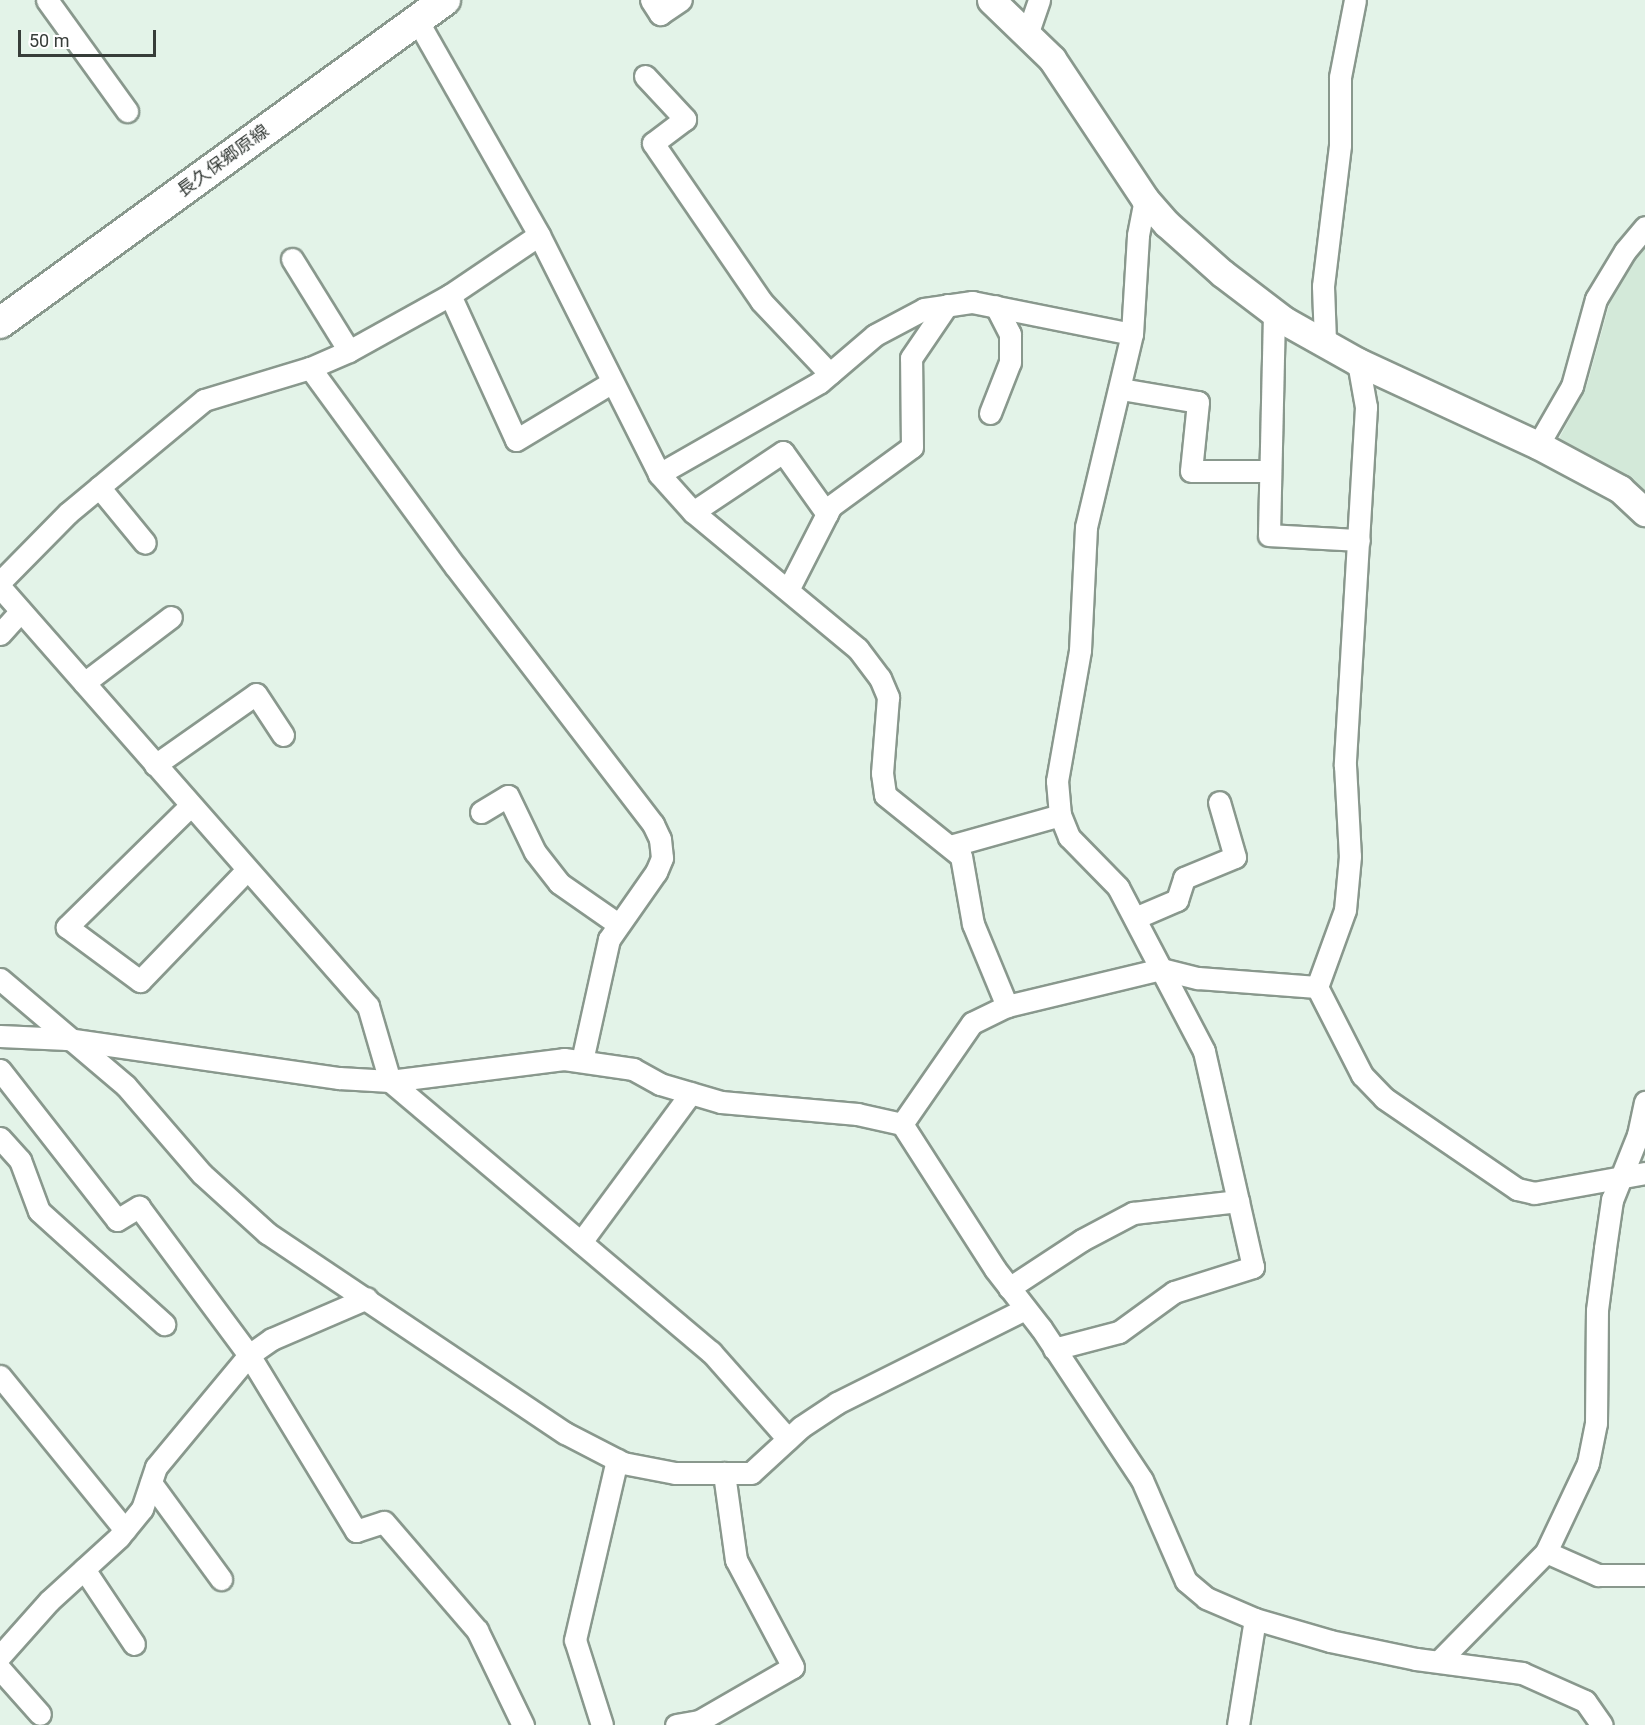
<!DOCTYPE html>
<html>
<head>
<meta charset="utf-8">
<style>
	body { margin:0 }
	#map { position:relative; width:1645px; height:1725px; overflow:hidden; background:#e3f3e8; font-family:Roboto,"Noto Sans JP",sans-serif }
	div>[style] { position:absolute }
	.built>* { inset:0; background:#d3e9d9 }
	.roads { filter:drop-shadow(2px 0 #89988d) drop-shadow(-2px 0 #89988d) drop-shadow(0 2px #89988d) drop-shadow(0 -2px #89988d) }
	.minor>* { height:21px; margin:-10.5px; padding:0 10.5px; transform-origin:10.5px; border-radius:10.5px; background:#fff }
	.tertiary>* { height:27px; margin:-13.5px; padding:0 13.5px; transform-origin:13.5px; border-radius:13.5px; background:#fff }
	.secondary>* { height:30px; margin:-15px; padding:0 15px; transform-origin:15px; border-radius:15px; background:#fff }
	span { translate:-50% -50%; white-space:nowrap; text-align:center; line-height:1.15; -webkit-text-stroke:6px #fff; paint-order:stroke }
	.street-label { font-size:18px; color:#373d39 }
	.scale { position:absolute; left:18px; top:30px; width:138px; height:27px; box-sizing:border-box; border:3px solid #373d39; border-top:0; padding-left:8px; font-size:18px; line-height:21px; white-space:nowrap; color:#373d39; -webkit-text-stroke:4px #fff; paint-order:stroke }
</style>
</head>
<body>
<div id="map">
	<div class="built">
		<i style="clip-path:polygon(1645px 243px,1645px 500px,1633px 486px,1559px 439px,1587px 385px,1612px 295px)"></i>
	</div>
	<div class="roads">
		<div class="minor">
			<i style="left:47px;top:0;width:137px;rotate:54.2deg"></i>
			<i style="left:651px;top:0;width:17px;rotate:57deg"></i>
			<i style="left:660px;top:14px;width:25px;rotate:-34deg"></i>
			<i style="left:417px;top:20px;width:247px;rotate:60.4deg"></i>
			<i style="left:539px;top:235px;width:267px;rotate:63.3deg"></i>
			<i style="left:659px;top:474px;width:51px;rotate:48.2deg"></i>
			<i style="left:693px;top:512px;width:214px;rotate:39.7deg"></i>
			<i style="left:858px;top:649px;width:36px;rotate:53deg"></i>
			<i style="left:880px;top:678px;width:21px;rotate:67deg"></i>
			<i style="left:888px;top:697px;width:76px;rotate:94.5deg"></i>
			<i style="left:882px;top:773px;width:22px;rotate:82deg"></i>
			<i style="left:885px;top:795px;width:97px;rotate:38.8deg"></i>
			<i style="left:961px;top:856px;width:69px;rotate:80deg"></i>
			<i style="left:973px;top:924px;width:89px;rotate:67.5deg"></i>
			<i style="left:1028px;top:32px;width:34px;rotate:-71deg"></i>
			<i style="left:645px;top:76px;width:59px;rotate:47.1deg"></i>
			<i style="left:685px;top:119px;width:40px;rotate:143deg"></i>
			<i style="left:653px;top:143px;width:191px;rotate:55.6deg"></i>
			<i style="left:761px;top:301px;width:100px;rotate:46.6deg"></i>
			<i style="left:292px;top:259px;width:108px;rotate:58.2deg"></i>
			<i style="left:450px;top:295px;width:159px;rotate:65.5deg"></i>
			<i style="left:516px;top:440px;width:112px;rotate:-31.1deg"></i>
			<i style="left:1274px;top:314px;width:221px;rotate:91.3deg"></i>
			<i style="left:1269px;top:535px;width:90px;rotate:3.2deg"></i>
			<i style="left:1325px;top:341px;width:55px;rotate:-92.1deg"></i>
			<i style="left:1323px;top:286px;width:142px;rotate:-83.1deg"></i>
			<i style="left:1340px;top:145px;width:68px;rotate:-90deg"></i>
			<i style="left:1340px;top:77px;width:78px;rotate:-79deg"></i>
			<i style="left:1358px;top:362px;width:46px;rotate:79.9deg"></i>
			<i style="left:1366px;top:407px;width:359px;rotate:93.4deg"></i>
			<i style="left:1345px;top:765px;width:91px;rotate:86.9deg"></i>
			<i style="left:1350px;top:856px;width:54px;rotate:95.3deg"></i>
			<i style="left:1345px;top:910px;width:82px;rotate:110deg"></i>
			<i style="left:1317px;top:987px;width:99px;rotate:62.9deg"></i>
			<i style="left:1362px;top:1075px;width:32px;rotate:46deg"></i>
			<i style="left:1384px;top:1098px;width:161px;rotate:34.4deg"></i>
			<i style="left:1517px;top:1189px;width:17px;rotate:13deg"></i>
			<i style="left:1534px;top:1193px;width:113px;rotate:-10.2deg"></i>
			<i style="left:310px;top:368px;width:245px;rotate:53.8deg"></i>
			<i style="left:455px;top:566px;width:325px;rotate:52.5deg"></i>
			<i style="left:653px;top:824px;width:17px;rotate:65deg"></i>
			<i style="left:660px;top:839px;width:19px;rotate:84deg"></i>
			<i style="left:662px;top:858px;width:15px;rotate:113deg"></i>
			<i style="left:656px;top:872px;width:82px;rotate:125deg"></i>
			<i style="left:609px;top:939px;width:125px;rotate:102.5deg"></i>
			<i style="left:1121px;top:389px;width:78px;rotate:9.6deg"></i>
			<i style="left:1198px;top:402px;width:69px;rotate:95.8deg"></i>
			<i style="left:1191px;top:471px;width:79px"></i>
			<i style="left:990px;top:413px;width:55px;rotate:-68.6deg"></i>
			<i style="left:1010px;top:362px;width:28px;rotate:-90deg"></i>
			<i style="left:1010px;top:334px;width:31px;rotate:-117deg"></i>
			<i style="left:1538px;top:445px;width:68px;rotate:-60deg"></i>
			<i style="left:1572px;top:386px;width:90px;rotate:-74.6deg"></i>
			<i style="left:1596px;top:299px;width:56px;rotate:-58.9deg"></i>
			<i style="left:1625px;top:251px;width:31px;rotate:-50deg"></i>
			<i style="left:659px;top:474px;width:185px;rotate:-29.7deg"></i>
			<i style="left:820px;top:382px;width:72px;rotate:-40.5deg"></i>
			<i style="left:875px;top:335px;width:55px;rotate:-28deg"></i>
			<i style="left:924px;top:309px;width:49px;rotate:-8.3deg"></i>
			<i style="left:972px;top:302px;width:163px;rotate:11.3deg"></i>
			<i style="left:99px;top:487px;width:72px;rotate:50.6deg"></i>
			<i style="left:693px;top:512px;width:108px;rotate:-33.7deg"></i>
			<i style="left:783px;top:452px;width:76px;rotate:54.6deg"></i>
			<i style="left:0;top:582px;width:97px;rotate:-45.4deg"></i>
			<i style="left:68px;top:513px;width:177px;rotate:-39.7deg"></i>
			<i style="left:204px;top:400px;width:111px;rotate:-16.8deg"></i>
			<i style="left:310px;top:368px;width:43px;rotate:-23.6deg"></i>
			<i style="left:349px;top:351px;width:115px;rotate:-29deg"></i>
			<i style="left:450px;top:295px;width:107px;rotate:-34deg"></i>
			<i style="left:0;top:587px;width:558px;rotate:48.71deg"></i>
			<i style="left:368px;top:1006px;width:78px;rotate:73.7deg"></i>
			<i style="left:390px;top:1081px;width:420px;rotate:40.2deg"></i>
			<i style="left:711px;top:1352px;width:116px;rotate:48.5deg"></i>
			<i style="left:788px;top:590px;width:94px;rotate:-62.9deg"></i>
			<i style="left:831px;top:506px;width:100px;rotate:-36.1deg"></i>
			<i style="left:912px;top:447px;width:89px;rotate:-90.6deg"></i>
			<i style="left:911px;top:358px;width:64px;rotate:-55.8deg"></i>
			<i style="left:0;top:634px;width:31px;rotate:-48deg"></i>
			<i style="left:84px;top:683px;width:109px;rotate:-37.2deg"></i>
			<i style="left:155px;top:765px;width:123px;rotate:-35.1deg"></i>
			<i style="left:256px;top:694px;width:49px;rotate:56.6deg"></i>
			<i style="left:190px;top:806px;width:173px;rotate:135.5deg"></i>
			<i style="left:67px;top:927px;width:91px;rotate:36.5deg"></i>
			<i style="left:140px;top:981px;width:154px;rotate:-46.1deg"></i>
			<i style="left:481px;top:812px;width:31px;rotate:-31deg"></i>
			<i style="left:508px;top:796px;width:62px;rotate:64.3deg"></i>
			<i style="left:535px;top:852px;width:39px;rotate:52deg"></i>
			<i style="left:559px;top:883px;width:72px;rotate:34.8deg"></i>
			<i style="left:950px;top:846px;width:114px;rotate:-15.7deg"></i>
			<i style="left:1135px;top:918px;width:46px;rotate:-23.2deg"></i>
			<i style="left:1177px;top:900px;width:23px;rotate:-72deg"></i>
			<i style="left:1184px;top:878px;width:55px;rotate:-22.4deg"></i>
			<i style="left:1235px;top:857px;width:57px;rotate:-106.2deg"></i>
			<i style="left:0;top:979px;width:165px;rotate:40.3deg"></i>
			<i style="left:126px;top:1086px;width:116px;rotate:49.2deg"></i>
			<i style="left:202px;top:1174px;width:88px;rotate:42.2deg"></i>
			<i style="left:267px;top:1233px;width:359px;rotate:33.9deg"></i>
			<i style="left:565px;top:1433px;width:65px;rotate:27.3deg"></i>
			<i style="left:623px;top:1463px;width:53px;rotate:10.9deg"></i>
			<i style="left:675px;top:1473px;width:76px"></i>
			<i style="left:751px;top:1473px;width:68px;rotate:-42.6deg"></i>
			<i style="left:801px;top:1427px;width:43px;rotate:-33.7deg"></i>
			<i style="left:837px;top:1403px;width:210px;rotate:-26.6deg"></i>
			<i style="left:0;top:1036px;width:67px;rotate:2.6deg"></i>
			<i style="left:67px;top:1039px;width:275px;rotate:8.2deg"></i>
			<i style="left:339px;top:1078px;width:51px;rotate:3.4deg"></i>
			<i style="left:390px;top:1081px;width:175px;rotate:-7.2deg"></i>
			<i style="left:564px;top:1059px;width:70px;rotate:8.2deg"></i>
			<i style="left:633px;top:1069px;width:31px;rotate:29deg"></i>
			<i style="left:660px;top:1084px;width:64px;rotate:16.4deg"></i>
			<i style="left:721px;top:1102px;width:137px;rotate:5deg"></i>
			<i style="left:857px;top:1114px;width:46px;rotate:12.5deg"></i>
			<i style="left:902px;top:1124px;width:172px;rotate:57.3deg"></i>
			<i style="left:995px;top:1269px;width:75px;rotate:52.1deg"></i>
			<i style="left:1041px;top:1328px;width:182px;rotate:56.4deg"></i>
			<i style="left:1142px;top:1480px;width:110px;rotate:66.5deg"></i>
			<i style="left:1186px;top:1581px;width:26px;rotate:40deg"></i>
			<i style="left:1206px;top:1598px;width:53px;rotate:23.2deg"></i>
			<i style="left:1255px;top:1619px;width:78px;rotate:16.3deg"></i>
			<i style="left:1330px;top:1641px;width:88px;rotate:11.8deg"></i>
			<i style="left:1416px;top:1659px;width:107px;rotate:7.5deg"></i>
			<i style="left:1522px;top:1673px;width:69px;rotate:24deg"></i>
			<i style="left:1585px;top:1701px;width:29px;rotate:55deg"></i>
			<i style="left:0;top:1070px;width:190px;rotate:52deg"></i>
			<i style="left:117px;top:1220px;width:26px;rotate:-31deg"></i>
			<i style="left:139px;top:1207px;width:184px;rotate:53.4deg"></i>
			<i style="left:249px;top:1355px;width:206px;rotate:58.7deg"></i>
			<i style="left:356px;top:1531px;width:29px;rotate:-18deg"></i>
			<i style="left:384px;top:1522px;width:143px;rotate:49.3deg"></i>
			<i style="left:477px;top:1630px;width:106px;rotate:64.2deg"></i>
			<i style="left:902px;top:1124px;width:123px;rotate:-55.3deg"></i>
			<i style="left:972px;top:1023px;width:39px;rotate:-26deg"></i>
			<i style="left:1007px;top:1006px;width:158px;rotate:-13.5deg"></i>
			<i style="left:1161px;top:969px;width:38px;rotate:14deg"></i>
			<i style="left:1198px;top:978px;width:119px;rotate:4.3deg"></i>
			<i style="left:0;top:1138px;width:30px;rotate:48deg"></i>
			<i style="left:20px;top:1160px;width:54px;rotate:69.6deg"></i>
			<i style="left:39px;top:1211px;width:169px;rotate:42.1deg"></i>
			<i style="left:581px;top:1242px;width:185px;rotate:-53.6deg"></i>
			<i style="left:1009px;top:1288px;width:87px;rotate:-33.3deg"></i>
			<i style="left:1082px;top:1240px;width:58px;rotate:-27.9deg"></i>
			<i style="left:1133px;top:1213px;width:106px;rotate:-6.5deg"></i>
			<i style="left:1054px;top:1349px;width:67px;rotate:-14.7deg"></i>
			<i style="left:1119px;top:1332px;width:68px;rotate:-36deg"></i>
			<i style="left:1174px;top:1292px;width:83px;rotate:-17.6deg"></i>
			<i style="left:1253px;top:1267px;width:221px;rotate:-102.8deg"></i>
			<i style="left:1204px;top:1051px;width:185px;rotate:-117.7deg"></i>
			<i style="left:1118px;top:887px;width:70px;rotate:-134.4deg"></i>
			<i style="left:1069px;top:837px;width:24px;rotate:-112deg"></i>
			<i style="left:1060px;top:815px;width:34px;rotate:-95deg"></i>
			<i style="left:1057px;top:781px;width:133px;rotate:-80deg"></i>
			<i style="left:1080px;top:650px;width:123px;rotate:-87.2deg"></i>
			<i style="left:1086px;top:527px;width:198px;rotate:-76.6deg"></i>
			<i style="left:1132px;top:334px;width:99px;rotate:-86.5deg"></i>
			<i style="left:1138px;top:235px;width:37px;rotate:-79deg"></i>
			<i style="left:0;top:1376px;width:198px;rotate:50.9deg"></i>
			<i style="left:151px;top:1483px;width:119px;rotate:53.9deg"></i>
			<i style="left:1546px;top:1552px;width:57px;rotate:23.9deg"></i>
			<i style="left:1598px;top:1575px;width:47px"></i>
			<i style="left:84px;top:1569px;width:90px;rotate:56.3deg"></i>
			<i style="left:0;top:1656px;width:74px;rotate:-48.3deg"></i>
			<i style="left:49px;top:1601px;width:95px;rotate:-42.4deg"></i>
			<i style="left:119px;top:1537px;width:36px;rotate:-51deg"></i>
			<i style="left:142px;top:1509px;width:44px;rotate:-71.6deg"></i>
			<i style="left:156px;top:1467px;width:146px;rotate:-50.3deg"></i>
			<i style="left:249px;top:1355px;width:28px;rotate:-35deg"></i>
			<i style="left:272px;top:1339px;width:103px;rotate:-23.3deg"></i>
			<i style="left:1440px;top:1660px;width:151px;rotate:-45.5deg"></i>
			<i style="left:1546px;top:1552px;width:98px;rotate:-64.7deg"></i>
			<i style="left:1588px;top:1463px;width:41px;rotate:-78.7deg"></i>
			<i style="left:1596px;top:1423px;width:113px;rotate:-89.5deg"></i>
			<i style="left:1597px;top:1310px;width:63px;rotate:-82.6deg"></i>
			<i style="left:1605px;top:1248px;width:49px;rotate:-81.7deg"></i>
			<i style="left:1612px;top:1200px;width:70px;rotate:-68.2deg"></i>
			<i style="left:1638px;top:1135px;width:34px;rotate:-78deg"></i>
			<i style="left:0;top:1669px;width:60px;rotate:48.4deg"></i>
			<i style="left:602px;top:1725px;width:89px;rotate:-107.6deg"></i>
			<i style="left:575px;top:1640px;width:185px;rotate:-76.9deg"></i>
			<i style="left:676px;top:1725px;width:23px;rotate:-10deg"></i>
			<i style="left:699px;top:1721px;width:108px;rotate:-29.9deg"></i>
			<i style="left:793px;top:1667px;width:121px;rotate:-118deg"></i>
			<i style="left:736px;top:1560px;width:88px;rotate:-97.9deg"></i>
			<i style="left:1238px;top:1725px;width:107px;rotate:-80.9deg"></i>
		</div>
		<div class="tertiary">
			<i style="left:991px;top:0;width:85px;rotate:44deg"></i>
			<i style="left:1052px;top:59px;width:168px;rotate:56.4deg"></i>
			<i style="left:1145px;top:199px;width:33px;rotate:49deg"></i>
			<i style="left:1167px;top:224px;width:74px;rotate:41.7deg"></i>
			<i style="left:1222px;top:273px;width:79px;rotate:37.3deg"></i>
			<i style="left:1285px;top:321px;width:84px;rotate:29.3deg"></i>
			<i style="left:1358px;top:362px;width:198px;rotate:24.8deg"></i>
			<i style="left:1538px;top:445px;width:93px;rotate:28.2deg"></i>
			<i style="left:1620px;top:489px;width:34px;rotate:43deg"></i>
		</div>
		<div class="secondary">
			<i style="left:0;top:323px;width:550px;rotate:-35.97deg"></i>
		</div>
	</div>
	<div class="street-label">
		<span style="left:223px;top:161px;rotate:-36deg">長久保郷原線</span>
	</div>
	<div class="scale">50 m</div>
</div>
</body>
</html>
